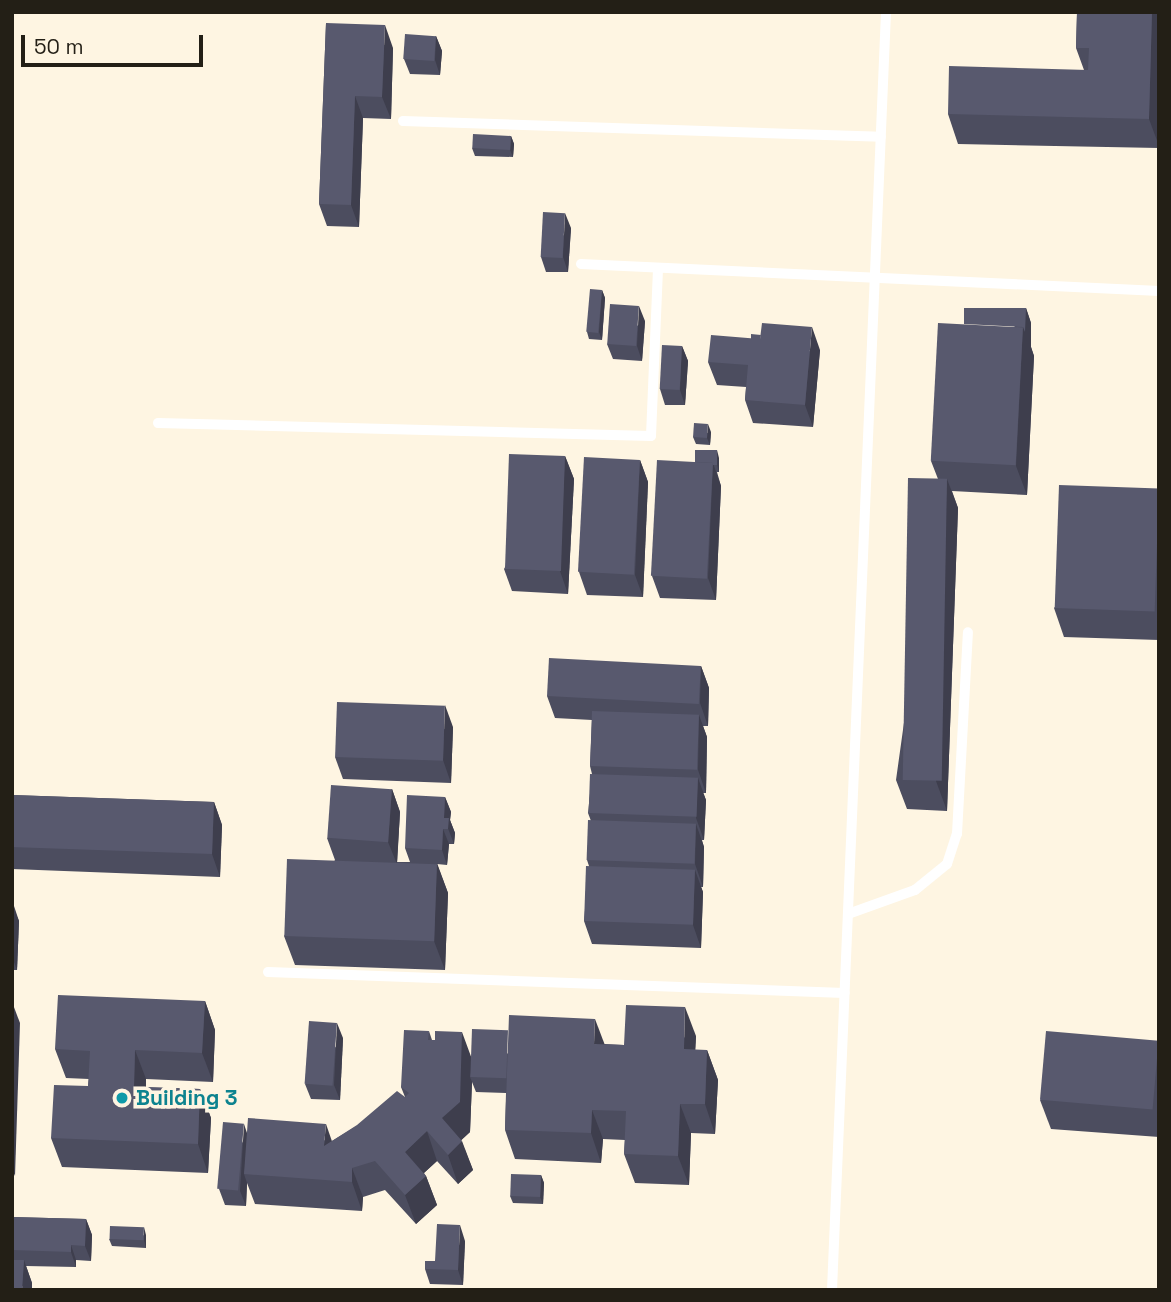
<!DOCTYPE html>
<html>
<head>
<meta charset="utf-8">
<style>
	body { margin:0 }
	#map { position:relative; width:1171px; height:1302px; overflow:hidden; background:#fef5e2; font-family:"Space Grotesk",sans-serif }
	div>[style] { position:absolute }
	.service>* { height:10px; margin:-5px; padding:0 5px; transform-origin:5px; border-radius:5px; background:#fff }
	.wall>* { inset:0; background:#4c4d5f }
	.shaded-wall>* { inset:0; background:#3e3e4d }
	.building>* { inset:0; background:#58596e; transform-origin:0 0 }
	.dots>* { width:19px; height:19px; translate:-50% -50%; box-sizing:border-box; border:4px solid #fef5e2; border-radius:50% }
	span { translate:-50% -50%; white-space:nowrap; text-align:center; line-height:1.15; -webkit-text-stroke:7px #fef5e2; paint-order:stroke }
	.culture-label { font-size:21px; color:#0d838f; font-weight:700 }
	.left { translate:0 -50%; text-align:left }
	.frame { position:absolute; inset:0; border:14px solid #231f16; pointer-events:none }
	.scale { position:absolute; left:21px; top:35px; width:182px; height:32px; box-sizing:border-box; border:4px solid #231f16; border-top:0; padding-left:9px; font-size:21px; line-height:24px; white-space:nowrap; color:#231f16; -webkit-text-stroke:5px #fef5e2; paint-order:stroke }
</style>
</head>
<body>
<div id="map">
	<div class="service">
		<i style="left:403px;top:121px;width:478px;rotate:1.9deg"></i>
		<i style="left:581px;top:264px;width:579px;rotate:2.67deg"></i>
		<i style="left:158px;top:423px;width:493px;rotate:1.5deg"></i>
		<i style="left:651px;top:436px;width:168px;rotate:-87.6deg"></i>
		<i style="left:848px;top:914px;width:71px;rotate:-19.7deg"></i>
		<i style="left:915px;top:890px;width:41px;rotate:-39.1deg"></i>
		<i style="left:947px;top:864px;width:32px;rotate:-72deg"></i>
		<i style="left:957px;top:834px;width:202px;rotate:-86.9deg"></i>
		<i style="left:268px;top:972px;width:577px;rotate:2.08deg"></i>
		<i style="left:832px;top:1290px;width:1279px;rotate:-87.58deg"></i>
	</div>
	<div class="wall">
		<i style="clip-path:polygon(1023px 12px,1159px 12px,1159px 148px,958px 144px,948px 114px,1084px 70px,1076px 48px,1077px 13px)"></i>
		<i style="clip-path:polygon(326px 23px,393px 48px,391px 119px,363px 118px,359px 227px,327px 226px,319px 204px)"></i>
		<i style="clip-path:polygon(436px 36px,442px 51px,440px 75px,410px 74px,404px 59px)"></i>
		<i style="clip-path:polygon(511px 136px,514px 144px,513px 157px,475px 156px,472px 148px)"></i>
		<i style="clip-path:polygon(571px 228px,568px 272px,546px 272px,541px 257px)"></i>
		<i style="clip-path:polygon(602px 290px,605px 298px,602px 340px,589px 339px,587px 332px)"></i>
		<i style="clip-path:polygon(1026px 308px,1031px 323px,1031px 347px,1034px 356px,1027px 495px,952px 491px,958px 508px,947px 811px,907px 809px,896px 780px,938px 479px,931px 461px)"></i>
		<i style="clip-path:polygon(645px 321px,642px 361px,613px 359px,607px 344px)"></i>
		<i style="clip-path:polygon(682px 346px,688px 361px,685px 405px,665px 405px,660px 389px)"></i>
		<i style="clip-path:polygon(820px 350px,813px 427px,753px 423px,745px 400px,746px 387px,717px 385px,708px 362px)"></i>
		<i style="clip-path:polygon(711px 432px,710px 445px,696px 444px,693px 437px)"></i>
		<i style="clip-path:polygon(565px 456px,574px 479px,568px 594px,512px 591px,504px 569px)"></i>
		<i style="clip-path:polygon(719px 458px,719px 472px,717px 472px,721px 486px,716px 600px,660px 598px,652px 576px,695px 462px)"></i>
		<i style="clip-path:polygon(640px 460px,648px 482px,643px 597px,587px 595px,579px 572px)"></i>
		<i style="clip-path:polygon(1159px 488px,1159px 640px,1064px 637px,1054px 608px)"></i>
		<i style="clip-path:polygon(701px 666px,709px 688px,708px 726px,703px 726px,707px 737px,706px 793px,703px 793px,706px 800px,704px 840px,702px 840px,704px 847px,703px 887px,701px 887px,703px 892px,701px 948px,592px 944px,584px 921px,589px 866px,587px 860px,591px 821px,588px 813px,592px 774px,590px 766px,592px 720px,555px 718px,547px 696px)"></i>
		<i style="clip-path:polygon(453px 727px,451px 783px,343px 779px,335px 757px)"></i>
		<i style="clip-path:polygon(392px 789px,400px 812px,397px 862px,410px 862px,405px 848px,445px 797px,451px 812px,450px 820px,455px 833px,454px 844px,449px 844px,447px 865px,437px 864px,448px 893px,445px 970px,295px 965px,284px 936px,335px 860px,327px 838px)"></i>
		<i style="clip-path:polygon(12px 795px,214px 802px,222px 825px,220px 877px,12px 869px)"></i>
		<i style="clip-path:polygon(12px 906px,19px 921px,17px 970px,12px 970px)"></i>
		<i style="clip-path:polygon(205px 1001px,215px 1030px,213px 1082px,146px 1079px,146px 1087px,200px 1089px,211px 1118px,208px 1173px,62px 1167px,51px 1138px,88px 1086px,89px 1079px,66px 1078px,55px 1049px)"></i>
		<i style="clip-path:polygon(429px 1031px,432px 1040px,471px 1057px,605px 1044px,624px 1045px,696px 1036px,695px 1050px,707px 1050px,718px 1080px,715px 1134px,691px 1133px,689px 1185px,635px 1183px,624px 1154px,625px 1140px,603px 1139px,601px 1163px,515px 1159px,505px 1130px,506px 1093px,476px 1092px,472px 1082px,470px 1132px,461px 1140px,473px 1170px,458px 1184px,437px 1161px,424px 1173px,426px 1176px,437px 1205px,416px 1224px,385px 1190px,363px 1197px,362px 1211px,255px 1204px,247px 1183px,246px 1206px,225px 1205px,219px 1189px,247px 1133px,332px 1141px,405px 1097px,401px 1087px)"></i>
		<i style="clip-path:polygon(343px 1038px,340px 1100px,311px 1099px,305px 1084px)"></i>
		<i style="clip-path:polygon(1159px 1040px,1159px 1137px,1051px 1129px,1040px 1100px)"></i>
		<i style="clip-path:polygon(541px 1175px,544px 1183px,543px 1204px,513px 1203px,510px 1196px)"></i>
		<i style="clip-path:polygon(12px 1217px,86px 1219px,92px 1235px,91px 1261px,76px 1260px,76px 1267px,26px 1266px,32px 1283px,12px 1290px)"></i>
		<i style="clip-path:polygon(146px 1235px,146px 1248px,112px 1246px,109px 1239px)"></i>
		<i style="clip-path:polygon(465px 1241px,463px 1285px,430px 1284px,425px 1269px)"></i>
	</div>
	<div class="shaded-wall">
		<i style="clip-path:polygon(1152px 12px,1159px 12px,1159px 146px,1149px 119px)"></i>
		<i style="clip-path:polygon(385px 25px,393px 48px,391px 119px,382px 97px)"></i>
		<i style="clip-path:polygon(436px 36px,442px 51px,440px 75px,435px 60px)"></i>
		<i style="clip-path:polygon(355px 96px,363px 118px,359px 227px,351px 205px)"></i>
		<i style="clip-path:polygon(511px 136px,514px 144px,513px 157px,510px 150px)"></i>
		<i style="clip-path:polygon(565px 213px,571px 228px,568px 272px,563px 257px)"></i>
		<i style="clip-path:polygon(602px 290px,605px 298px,602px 340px,599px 332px)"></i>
		<i style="clip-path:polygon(639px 306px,645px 321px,642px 361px,637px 346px)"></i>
		<i style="clip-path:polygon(1026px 308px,1031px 323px,1031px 347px,1034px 356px,1027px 495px,1016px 466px,1023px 327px)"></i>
		<i style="clip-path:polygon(812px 327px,820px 350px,813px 427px,805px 405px)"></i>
		<i style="clip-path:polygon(682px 346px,688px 361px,685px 405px,680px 390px)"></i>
		<i style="clip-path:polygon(708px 424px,711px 432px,710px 445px,707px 438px)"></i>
		<i style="clip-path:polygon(717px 450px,719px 458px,719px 472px,717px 465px)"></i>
		<i style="clip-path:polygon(565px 456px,574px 479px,568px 594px,560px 571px)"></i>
		<i style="clip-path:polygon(640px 460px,648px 482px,643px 597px,635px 575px)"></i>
		<i style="clip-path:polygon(713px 463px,721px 486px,716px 600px,708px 578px)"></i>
		<i style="clip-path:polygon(947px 479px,958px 508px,947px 811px,936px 781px)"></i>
		<i style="clip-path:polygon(701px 666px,709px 688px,708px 726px,700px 703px)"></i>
		<i style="clip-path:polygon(445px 705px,453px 727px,451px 783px,443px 760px)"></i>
		<i style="clip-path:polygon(699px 715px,707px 737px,706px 793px,698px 770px)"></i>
		<i style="clip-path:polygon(698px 778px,706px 800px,704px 840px,696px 818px)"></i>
		<i style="clip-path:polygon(392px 789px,400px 812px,397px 864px,388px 842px)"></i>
		<i style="clip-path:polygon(445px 797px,451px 812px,450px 820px,455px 833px,454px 844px,444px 818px)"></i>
		<i style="clip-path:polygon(214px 802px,222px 825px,220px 877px,212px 854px)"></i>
		<i style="clip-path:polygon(696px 824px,704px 847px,703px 887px,695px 864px)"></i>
		<i style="clip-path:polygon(443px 829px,449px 844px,447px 865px,442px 850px)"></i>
		<i style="clip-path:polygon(437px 863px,448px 893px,445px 970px,434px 941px)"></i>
		<i style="clip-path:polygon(695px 870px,703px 892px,701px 948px,693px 925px)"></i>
		<i style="clip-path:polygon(14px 906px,19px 921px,17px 970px,12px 957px)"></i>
		<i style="clip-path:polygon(205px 1001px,215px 1030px,213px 1082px,202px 1053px)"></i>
		<i style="clip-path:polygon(12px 1002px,20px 1023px,15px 1176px,12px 1169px)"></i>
		<i style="clip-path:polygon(685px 1007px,696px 1036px,694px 1079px,684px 1049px)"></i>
		<i style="clip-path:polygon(595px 1019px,606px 1048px,594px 1044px)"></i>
		<i style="clip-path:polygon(337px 1023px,343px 1038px,340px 1100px,334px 1085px)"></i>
		<i style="clip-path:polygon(462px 1032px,473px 1062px,470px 1077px,472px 1082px,470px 1132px,453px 1148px,442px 1118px)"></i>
		<i style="clip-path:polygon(135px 1050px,146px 1079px,144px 1116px,134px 1087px)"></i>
		<i style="clip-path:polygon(707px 1050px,718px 1080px,715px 1134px,705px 1104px)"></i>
		<i style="clip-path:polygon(200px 1089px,211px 1118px,208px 1173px,198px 1144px)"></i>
		<i style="clip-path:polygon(680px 1104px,691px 1133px,689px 1185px,678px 1156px)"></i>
		<i style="clip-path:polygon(592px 1110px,603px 1139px,601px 1163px,591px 1133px)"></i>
		<i style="clip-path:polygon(244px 1124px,249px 1139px,244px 1174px,247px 1183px,246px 1206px,240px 1191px)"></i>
		<i style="clip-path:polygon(326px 1124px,336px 1153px,324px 1146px)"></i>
		<i style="clip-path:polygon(427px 1131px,437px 1161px,415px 1181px,405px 1152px)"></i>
		<i style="clip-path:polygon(462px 1141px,473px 1170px,458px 1184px,448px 1155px)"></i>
		<i style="clip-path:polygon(352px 1168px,363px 1197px,362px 1211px,352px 1182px)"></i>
		<i style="clip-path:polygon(541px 1175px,544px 1183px,543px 1204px,540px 1197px)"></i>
		<i style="clip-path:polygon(426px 1176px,437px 1205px,416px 1224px,405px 1195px)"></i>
		<i style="clip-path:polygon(86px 1219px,92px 1235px,91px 1261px,85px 1246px)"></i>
		<i style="clip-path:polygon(460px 1225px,465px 1241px,463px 1285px,458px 1270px)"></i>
		<i style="clip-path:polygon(144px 1227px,146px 1235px,146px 1248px,144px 1240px)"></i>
		<i style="clip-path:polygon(71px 1245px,76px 1260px,76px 1267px,71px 1252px)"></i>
		<i style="clip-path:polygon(24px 1260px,32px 1283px,32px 1290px,22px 1290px)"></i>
	</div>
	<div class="building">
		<i style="clip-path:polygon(1077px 12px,1152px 12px,1149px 119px,948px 114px,949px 66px,1088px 70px,1089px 48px,1076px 48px)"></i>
		<i style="clip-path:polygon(326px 23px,385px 25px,382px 97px,355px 96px,351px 205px,319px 204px)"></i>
		<i style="left:405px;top:34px;width:31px;height:25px;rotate:4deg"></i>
		<i style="left:473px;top:134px;width:38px;height:14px;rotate:3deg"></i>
		<i style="left:543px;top:212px;width:22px;height:45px;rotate:3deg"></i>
		<i style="left:590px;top:289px;width:12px;height:43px;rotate:5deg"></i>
		<i style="left:610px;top:304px;width:29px;height:40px;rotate:4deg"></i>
		<i style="clip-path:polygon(964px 308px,1026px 308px,1025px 332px,1023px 327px,964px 324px)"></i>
		<i style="clip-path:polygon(762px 323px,812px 327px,805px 405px,745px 400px,748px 365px,708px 362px,711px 335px,760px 339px)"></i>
		<i style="left:938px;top:323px;width:85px;height:138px;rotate:3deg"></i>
		<i style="clip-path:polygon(751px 334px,761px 335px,760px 339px,751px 339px)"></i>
		<i style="left:662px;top:345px;width:20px;height:44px;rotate:3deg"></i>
		<i style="left:694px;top:423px;width:14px;height:14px;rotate:4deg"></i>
		<i style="clip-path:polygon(695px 450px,717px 450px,717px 465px,713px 465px,713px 463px,695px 462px)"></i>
		<i style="left:509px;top:454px;width:56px;height:115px;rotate:2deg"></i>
		<i style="left:584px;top:457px;width:56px;height:115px;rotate:3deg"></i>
		<i style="left:657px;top:460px;width:56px;height:116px;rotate:3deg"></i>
		<i style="left:908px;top:478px;width:39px;height:302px;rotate:1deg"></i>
		<i style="left:1059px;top:485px;width:100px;height:123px;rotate:2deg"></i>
		<i style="left:549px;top:658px;width:152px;height:38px;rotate:3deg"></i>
		<i style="left:337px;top:702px;width:108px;height:55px;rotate:2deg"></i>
		<i style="left:592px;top:711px;width:107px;height:55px;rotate:2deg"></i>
		<i style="left:590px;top:774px;width:108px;height:39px;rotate:2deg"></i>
		<i style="left:331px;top:785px;width:61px;height:53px;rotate:4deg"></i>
		<i style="left:12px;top:795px;width:202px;height:52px;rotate:2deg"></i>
		<i style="clip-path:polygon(407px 795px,445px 797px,444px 818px,449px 818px,448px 829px,443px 829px,442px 850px,405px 848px)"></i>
		<i style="left:588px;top:820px;width:108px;height:40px;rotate:2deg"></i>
		<i style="left:287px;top:859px;width:150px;height:77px;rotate:2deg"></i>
		<i style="left:586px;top:866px;width:109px;height:55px;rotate:2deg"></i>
		<i style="clip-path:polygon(12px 906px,14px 906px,12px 936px)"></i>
		<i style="clip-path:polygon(58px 995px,205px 1001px,202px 1053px,135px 1050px,134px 1087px,200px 1089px,198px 1144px,51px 1138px,54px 1085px,88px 1086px,90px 1051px,55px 1049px)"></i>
		<i style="clip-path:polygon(626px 1005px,685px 1007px,684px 1049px,707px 1050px,705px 1104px,680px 1104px,678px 1156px,624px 1154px,626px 1111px,592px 1110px,591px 1133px,505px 1130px,509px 1015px,595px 1019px,594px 1044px,624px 1045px)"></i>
		<i style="left:309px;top:1021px;width:28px;height:63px;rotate:4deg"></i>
		<i style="left:472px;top:1029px;width:36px;height:48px;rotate:2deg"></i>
		<i style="clip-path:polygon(404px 1030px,429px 1031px,428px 1040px,435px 1040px,435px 1031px,462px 1032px,460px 1102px,442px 1118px,462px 1141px,448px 1155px,427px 1131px,405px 1152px,426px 1176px,405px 1195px,375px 1161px,352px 1168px,352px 1182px,244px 1174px,248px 1118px,326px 1124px,324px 1146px,357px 1125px,397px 1091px,405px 1097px,409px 1093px,401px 1087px)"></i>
		<i style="left:1046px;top:1031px;width:113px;height:69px;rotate:5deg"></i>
		<i style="left:223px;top:1122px;width:21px;height:67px;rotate:5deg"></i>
		<i style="left:511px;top:1174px;width:30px;height:22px;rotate:2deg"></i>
		<i style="clip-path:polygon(12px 1217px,86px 1219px,85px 1246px,71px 1245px,71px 1252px,12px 1250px)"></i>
		<i style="clip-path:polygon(437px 1224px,460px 1225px,458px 1270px,425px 1269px,425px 1261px,435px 1261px)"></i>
		<i style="left:110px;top:1226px;width:34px;height:13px;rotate:2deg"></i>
		<i style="clip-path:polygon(12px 1260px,24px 1260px,22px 1290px,12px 1290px)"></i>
	</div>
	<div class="dots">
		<i style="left:122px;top:1098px;background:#0f9aa8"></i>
	</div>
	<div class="culture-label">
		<span class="left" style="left:136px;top:1098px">Building 3</span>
	</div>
	<div class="frame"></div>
	<div class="scale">50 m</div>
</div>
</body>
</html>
